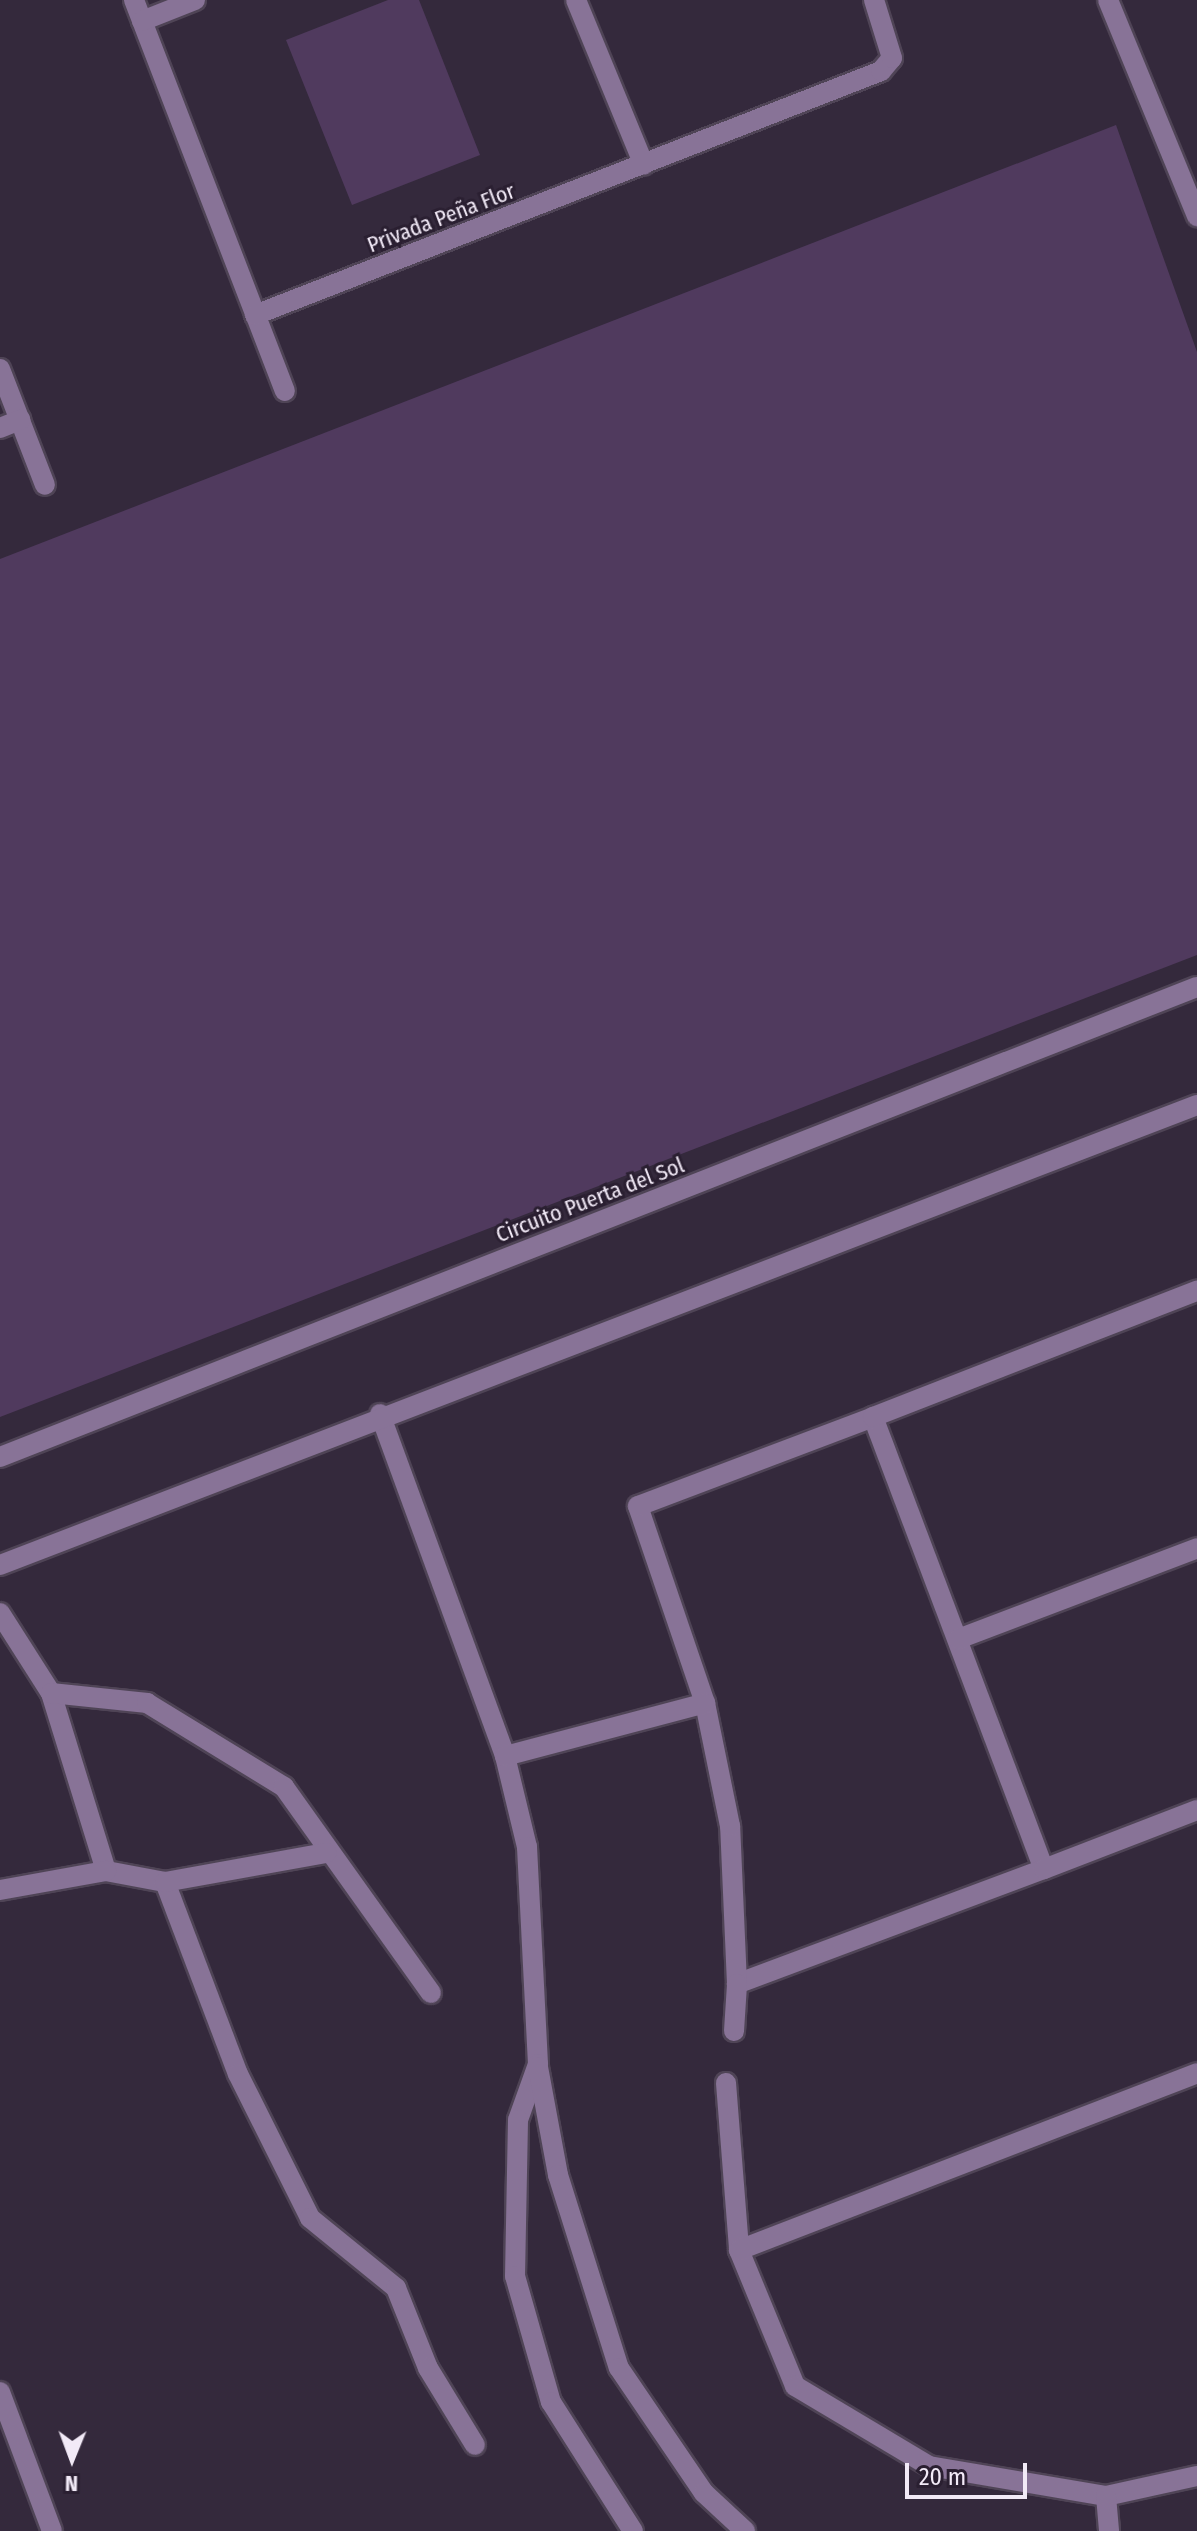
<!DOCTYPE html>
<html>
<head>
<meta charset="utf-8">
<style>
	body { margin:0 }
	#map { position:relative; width:1197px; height:2531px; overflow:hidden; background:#34293c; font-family:"Fira Sans Condensed",sans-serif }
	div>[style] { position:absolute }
	.green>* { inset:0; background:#503a5e }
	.roads { filter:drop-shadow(2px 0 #4f4456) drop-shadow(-2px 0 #4f4456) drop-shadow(0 2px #4f4456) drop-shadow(0 -2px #4f4456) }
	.minor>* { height:20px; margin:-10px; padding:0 10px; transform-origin:10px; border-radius:10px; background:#887397 }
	span { translate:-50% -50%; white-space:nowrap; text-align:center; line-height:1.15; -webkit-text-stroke:6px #2a1f31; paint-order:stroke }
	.street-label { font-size:22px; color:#f2eaf7 }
	.north { position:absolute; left:32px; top:2419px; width:80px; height:80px; -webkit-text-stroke:6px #2a1f31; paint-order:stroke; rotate:181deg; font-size:22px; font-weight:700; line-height:32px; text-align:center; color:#f2eaf7 }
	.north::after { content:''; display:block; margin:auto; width:28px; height:36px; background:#f2eaf7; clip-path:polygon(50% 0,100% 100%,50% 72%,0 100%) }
	.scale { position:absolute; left:905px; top:2463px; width:122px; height:36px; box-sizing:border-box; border:4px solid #f2eaf7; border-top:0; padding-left:10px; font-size:24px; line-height:28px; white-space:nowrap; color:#f2eaf7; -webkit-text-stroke:6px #2a1f31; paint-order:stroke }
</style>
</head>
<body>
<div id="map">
	<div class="green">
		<i style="clip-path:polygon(388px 0,419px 0,480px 155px,352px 205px,286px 40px)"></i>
		<i style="clip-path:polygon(1116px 125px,1197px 352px,1197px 955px,0 1417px,0 559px)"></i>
	</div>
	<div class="roads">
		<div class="minor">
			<i style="left:134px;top:0;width:419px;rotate:68.9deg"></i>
			<i style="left:576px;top:0;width:178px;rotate:67.6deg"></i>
			<i style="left:1108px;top:0;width:234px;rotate:67.6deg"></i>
			<i style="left:142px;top:21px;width:57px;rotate:-21.6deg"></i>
			<i style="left:255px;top:315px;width:672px;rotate:-21.29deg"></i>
			<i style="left:881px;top:71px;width:17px;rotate:-50deg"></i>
			<i style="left:892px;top:58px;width:61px;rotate:-107.2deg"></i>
			<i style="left:0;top:369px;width:124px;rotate:68.8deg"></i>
			<i style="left:0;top:428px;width:22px;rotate:-22deg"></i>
			<i style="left:380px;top:1414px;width:364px;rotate:69.9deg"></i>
			<i style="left:505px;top:1756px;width:94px;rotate:76.4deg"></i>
			<i style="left:527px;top:1847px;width:217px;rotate:87.1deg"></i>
			<i style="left:538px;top:2064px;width:59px;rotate:109.7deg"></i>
			<i style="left:518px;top:2120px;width:156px;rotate:91.1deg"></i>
			<i style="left:515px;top:2276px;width:131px;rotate:74.1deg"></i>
			<i style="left:551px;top:2402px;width:153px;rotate:57.6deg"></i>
			<i style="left:873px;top:1417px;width:483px;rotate:69.3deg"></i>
			<i style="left:1044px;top:1869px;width:328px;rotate:159.5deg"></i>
			<i style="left:737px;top:1984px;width:158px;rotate:-92.5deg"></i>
			<i style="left:730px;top:1826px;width:126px;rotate:-101.5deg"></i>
			<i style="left:705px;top:1703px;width:208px;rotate:-108.8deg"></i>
			<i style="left:638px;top:1506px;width:251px;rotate:-20.7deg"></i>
			<i style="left:873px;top:1417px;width:348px;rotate:-21.3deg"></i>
			<i style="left:0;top:1457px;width:1286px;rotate:-21.44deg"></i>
			<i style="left:0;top:1565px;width:1282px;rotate:-21.02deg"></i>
			<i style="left:0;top:1613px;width:95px;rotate:57.5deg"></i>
			<i style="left:51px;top:1693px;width:186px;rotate:72.8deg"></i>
			<i style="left:106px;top:1871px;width:60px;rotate:10.6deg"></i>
			<i style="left:165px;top:1882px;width:205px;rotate:69.2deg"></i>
			<i style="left:238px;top:2074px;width:161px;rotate:63.4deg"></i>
			<i style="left:310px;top:2218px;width:111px;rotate:39.1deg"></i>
			<i style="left:396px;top:2288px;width:86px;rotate:68.2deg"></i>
			<i style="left:428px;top:2368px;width:90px;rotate:58.6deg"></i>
			<i style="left:958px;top:1639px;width:256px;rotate:-20.8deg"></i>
			<i style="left:51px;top:1693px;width:97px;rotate:5.9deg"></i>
			<i style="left:147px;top:1703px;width:161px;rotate:31.5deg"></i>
			<i style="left:284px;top:1787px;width:253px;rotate:54.5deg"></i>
			<i style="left:505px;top:1756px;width:207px;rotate:-14.8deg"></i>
			<i style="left:1044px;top:1869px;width:164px;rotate:-21.1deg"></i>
			<i style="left:165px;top:1882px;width:164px;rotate:-10.2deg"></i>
			<i style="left:0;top:1890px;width:108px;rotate:-10.2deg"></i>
			<i style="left:734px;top:2031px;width:47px;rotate:-86.3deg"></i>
			<i style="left:538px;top:2067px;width:110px;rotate:79.5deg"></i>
			<i style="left:558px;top:2175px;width:202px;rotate:72.5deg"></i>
			<i style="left:619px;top:2368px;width:151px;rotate:55.8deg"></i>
			<i style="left:704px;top:2493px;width:56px;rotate:42.8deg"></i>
			<i style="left:726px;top:2083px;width:168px;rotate:85.5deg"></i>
			<i style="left:739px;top:2250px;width:147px;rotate:67.6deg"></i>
			<i style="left:795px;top:2386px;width:156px;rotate:30.8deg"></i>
			<i style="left:929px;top:2466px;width:180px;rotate:9.6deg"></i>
			<i style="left:1106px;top:2496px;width:93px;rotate:-12.4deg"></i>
			<i style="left:739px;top:2250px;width:491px;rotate:-21.1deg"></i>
			<i style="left:0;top:2392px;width:148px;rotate:69.5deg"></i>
			<i style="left:1106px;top:2496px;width:35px;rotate:85deg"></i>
		</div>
	</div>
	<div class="street-label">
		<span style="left:441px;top:218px;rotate:-21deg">Privada Peña Flor</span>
		<span style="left:590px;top:1200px;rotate:-21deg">Circuito Puerta del Sol</span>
	</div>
	<div class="north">N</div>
	<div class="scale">20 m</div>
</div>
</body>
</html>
